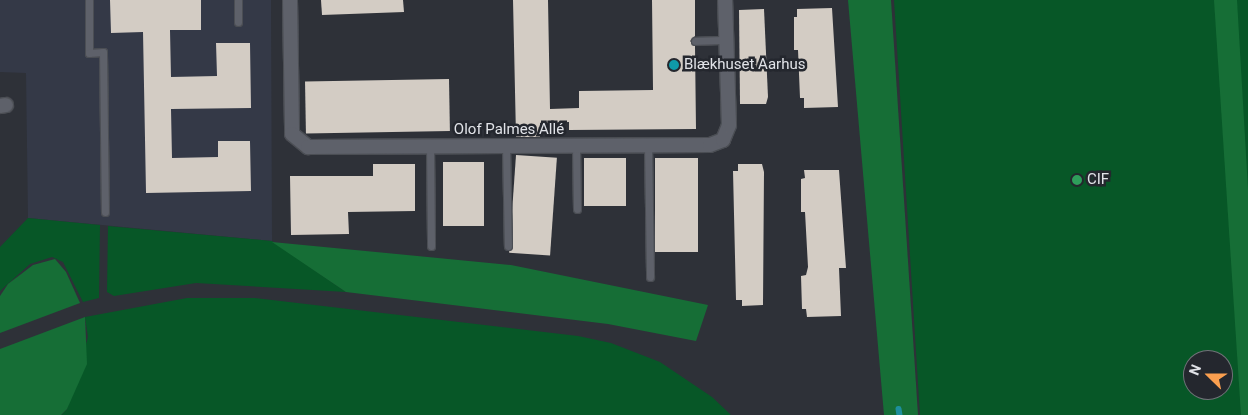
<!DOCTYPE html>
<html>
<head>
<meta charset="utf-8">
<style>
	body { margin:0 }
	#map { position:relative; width:1248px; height:415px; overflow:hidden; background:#2e3138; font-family:Roboto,sans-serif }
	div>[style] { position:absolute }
	.built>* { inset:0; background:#343947 }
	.green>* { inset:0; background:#075727 }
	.forest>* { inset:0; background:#166e36 }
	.stream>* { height:5.5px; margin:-2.75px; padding:0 2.75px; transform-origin:2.75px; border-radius:2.75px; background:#1e8f9d }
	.building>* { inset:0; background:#d3ccc4; transform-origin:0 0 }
	.roads { filter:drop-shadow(1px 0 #4b4e54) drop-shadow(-1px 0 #4b4e54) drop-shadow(0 1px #4b4e54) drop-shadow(0 -1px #4b4e54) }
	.lane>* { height:7px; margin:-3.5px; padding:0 3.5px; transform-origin:3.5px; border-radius:3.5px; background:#5e616a }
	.street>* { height:14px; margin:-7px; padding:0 7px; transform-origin:7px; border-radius:7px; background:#5e616a }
	.dots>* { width:14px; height:14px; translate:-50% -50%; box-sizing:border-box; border:2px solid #24272e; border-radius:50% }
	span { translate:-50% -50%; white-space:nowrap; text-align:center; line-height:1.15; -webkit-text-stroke:5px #24272e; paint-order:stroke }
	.poi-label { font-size:15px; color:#e1e3e8 }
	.left { translate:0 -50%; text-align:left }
	.street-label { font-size:15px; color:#e1e3e8 }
	.north { position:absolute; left:1183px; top:350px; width:50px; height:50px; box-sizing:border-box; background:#24272e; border:1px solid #707278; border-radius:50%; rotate:292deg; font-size:14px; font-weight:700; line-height:20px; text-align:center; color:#e1e3e8 }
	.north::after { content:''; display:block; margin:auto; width:18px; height:22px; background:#fa9f4f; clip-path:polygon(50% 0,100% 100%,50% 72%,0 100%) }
</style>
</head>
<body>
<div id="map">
	<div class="built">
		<i style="clip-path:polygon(0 0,271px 0,272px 241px,28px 218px,26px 73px,0 72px)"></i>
	</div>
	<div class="green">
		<i style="clip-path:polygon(evenodd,894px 0,1248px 0,1248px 415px,920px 415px,894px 0,1193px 360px,1223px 360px,1223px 390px,1193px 390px,1193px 360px)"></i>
		<i style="clip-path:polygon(28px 218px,100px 225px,99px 298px,83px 302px,63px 262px,52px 257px,30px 264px,0 291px,0 247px)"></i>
		<i style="clip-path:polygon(108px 226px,272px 241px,346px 292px,196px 283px,114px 296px,107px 292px)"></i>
		<i style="clip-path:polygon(187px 298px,255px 298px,578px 336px,611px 343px,660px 362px,712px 397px,731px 415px,61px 415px,67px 409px,88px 337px,85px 317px)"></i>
	</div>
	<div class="forest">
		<i style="clip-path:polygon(848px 0,891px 0,918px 415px,884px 415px)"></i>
		<i style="clip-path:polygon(1214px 0,1237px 0,1248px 189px,1248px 415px,1241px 415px)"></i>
		<i style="clip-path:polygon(272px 242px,511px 265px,708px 305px,696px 341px,608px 324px,346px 292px)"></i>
		<i style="clip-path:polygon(55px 259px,66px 272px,80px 303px,0 333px,0 296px,8px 284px,33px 265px)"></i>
		<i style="clip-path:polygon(85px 317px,87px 364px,67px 409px,61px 415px,0 415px,0 349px)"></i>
	</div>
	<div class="stream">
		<i style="left:899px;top:409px;width:6px;rotate:81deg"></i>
	</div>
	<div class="building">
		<i style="clip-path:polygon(110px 0,201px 0,201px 30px,170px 30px,171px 77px,217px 76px,216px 43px,250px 43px,251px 108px,171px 109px,172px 158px,218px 157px,218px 141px,250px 141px,251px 191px,146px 193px,143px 32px,111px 33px)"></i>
		<i style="clip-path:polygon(321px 0,403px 0,404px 12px,322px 15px)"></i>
		<i style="clip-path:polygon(513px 0,548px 0,550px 109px,579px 108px,579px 91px,653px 90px,652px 0,695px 0,695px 36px,690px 41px,695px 46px,696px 129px,569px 130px,569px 122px,540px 123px,540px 137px,516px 137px)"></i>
		<i style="clip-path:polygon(832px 8px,838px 107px,804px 108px,804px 98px,800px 98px,798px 50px,794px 50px,794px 17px,797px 17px,797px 9px)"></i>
		<i style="clip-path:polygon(764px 9px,768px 97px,766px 104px,740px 104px,739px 10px)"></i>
		<i style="left:449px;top:79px;width:52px;height:144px;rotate:89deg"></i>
		<i style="left:516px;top:155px;width:41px;height:98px;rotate:4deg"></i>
		<i style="left:626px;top:158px;width:48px;height:42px;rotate:90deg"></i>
		<i style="left:655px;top:158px;width:43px;height:94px"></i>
		<i style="left:443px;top:162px;width:41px;height:64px"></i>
		<i style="clip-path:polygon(373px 164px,415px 164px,415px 211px,348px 212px,349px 234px,291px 235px,290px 176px,373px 176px)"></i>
		<i style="clip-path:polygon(738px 164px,762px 164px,764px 172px,763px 305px,742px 306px,742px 300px,736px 300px,733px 171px,738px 171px)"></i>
		<i style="clip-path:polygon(804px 170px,839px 170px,846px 268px,839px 268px,841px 316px,807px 317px,806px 309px,802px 309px,801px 276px,806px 275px,808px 267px,805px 212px,801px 212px,801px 179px,805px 178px)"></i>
	</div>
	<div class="roads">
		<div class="lane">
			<i style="left:89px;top:0;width:53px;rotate:90deg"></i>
			<i style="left:89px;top:53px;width:14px;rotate:-4deg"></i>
			<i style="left:103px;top:52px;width:160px;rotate:89.3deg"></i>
			<i style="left:238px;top:22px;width:22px;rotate:-90deg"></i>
			<i style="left:695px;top:41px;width:30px;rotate:-2deg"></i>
			<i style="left:648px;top:145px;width:132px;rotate:89.1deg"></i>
			<i style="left:430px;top:146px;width:100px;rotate:89.4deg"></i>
			<i style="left:506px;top:146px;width:100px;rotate:88.9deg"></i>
			<i style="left:576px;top:146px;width:63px;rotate:89.1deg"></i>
		</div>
		<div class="street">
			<i style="left:290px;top:0;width:134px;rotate:89.1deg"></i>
			<i style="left:292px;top:134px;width:21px;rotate:39deg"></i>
			<i style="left:308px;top:147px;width:402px;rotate:-0.3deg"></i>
			<i style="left:710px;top:145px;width:14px;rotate:-21deg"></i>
			<i style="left:723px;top:140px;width:16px;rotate:-68deg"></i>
			<i style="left:729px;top:125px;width:125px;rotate:-91.8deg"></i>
			<i style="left:0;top:106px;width:6px;rotate:-9deg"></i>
		</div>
	</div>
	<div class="dots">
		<i style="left:674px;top:65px;background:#0f9aa8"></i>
		<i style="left:1077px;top:180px;background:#2e9e5b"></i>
	</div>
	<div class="poi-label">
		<span class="left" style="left:684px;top:65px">Blækhuset Aarhus</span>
		<span class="left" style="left:1087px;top:180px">CIF</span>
	</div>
	<div class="street-label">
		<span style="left:509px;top:130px">Olof Palmes Allé</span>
	</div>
	<div class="north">N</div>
</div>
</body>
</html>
